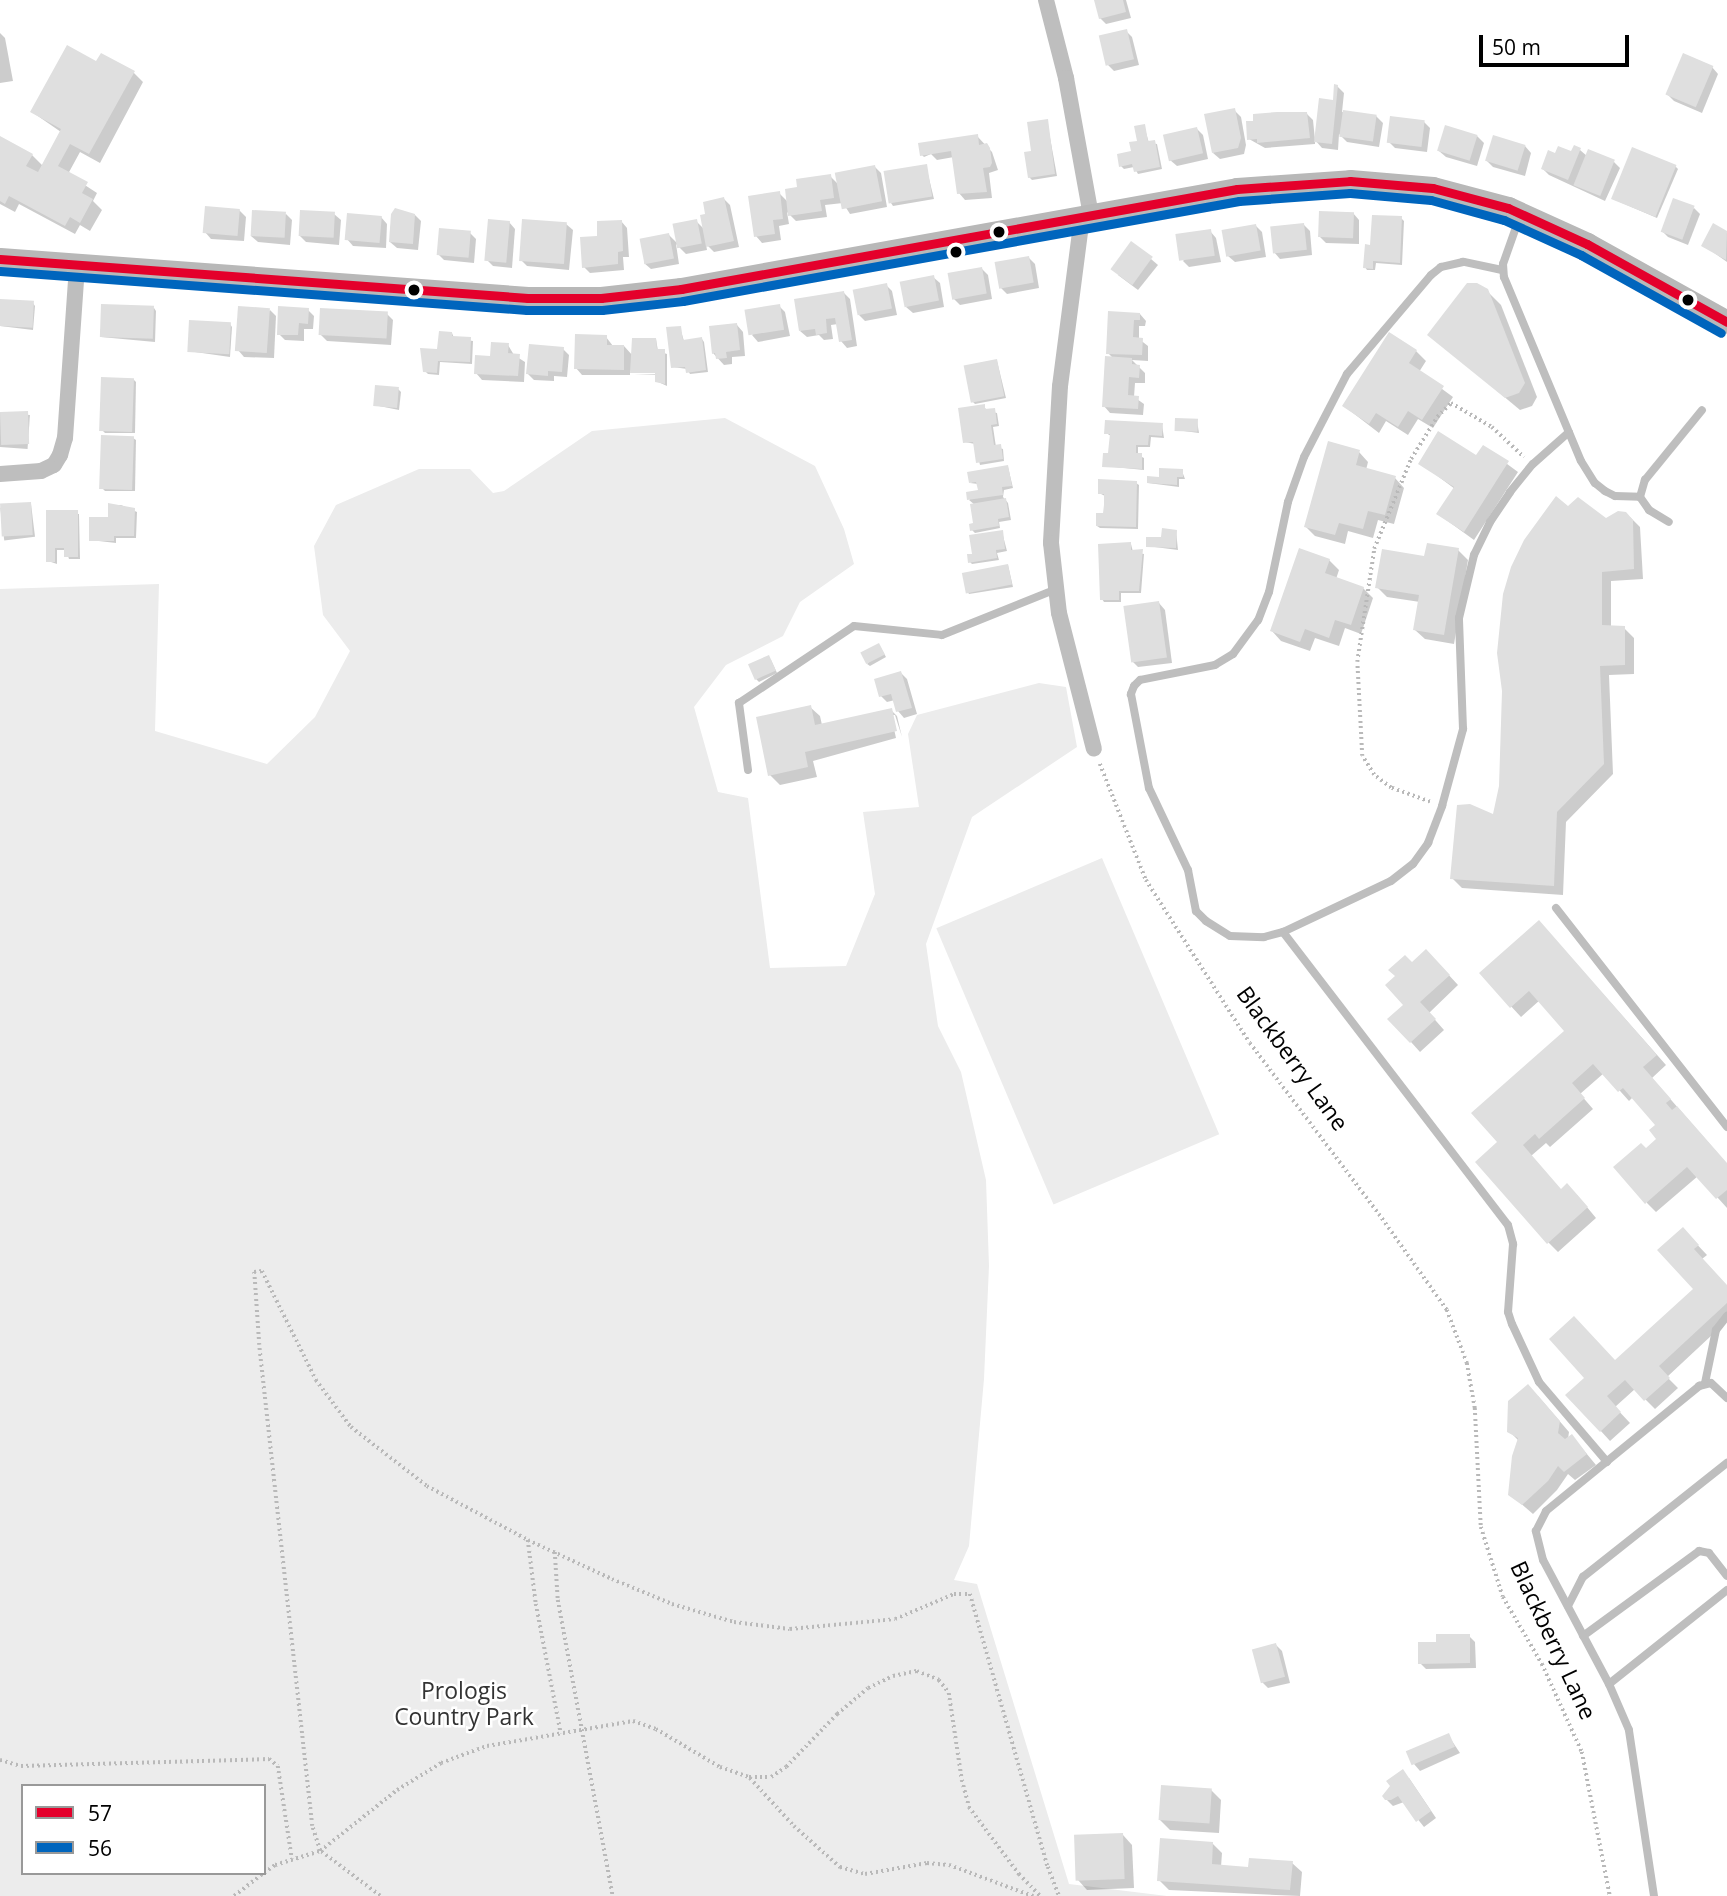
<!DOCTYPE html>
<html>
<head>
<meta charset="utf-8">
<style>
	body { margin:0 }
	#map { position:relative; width:1727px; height:1896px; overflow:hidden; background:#fff; font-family:"Open Sans",sans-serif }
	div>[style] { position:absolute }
	.green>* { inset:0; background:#ececec; transform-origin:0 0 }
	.shadow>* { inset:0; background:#0003; transform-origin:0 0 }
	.building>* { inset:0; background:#dfdfdf; transform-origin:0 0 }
	.path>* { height:3.5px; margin-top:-1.75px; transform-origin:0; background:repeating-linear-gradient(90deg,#b9b9b9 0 2px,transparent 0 5.5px) }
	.lane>* { height:8px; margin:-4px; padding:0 4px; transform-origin:4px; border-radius:4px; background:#bebebe }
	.street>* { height:16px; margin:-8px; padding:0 8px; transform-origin:8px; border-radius:8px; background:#bebebe }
	.secondary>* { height:23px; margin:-11.5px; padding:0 11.5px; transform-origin:11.5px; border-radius:11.5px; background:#b8b8b8 }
	.bus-1>* { height:9px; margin:-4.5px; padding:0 4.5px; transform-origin:4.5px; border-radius:4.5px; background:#e4002b }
	.bus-2>* { height:9px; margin:-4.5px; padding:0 4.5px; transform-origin:4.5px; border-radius:4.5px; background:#0065bd }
	.dots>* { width:19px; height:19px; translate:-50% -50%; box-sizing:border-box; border:4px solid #fff; border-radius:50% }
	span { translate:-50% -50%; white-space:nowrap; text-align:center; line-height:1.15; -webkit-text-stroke:5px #fff; paint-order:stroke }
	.street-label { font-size:23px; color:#000 }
	.park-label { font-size:23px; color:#333 }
	.legend { position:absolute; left:21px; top:1784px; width:245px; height:91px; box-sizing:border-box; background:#fff; border:2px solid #999; margin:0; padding:9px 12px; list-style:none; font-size:21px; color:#000 }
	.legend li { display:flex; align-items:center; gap:14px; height:35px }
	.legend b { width:35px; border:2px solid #999 }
	.scale { position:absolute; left:1479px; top:35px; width:150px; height:32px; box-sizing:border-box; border:4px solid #000; border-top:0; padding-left:9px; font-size:21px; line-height:24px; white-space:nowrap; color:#000; -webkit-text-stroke:5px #fff; paint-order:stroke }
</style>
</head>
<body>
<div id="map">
	<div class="green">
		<i style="clip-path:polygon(evenodd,725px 418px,815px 466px,844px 529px,854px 564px,800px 602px,783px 636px,726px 665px,694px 707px,718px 792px,748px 798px,770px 968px,846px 966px,875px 894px,863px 812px,919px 807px,908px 734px,917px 715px,1039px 683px,1066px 687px,1077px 747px,972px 817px,926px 944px,938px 1026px,961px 1072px,986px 1180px,989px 1266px,984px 1379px,969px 1546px,954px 1580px,977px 1584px,1069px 1884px,1167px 1896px,0 1896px,0 589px,159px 584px,155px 731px,267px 764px,315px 717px,350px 651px,323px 615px,314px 546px,336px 505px,419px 469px,470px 469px,493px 493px,504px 491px,592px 431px,725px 418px,23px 1786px,264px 1786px,264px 1873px,23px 1873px,23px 1786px)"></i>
		<i style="left:1102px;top:858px;width:300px;height:180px;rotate:67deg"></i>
	</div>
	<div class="shadow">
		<i style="clip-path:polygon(1096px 0,1126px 0,1131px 18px,1106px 24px,1100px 18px)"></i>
		<i style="clip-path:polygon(1126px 31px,1132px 37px,1139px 65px,1114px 71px,1108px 65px)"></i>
		<i style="clip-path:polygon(0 33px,5px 38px,13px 81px,0 83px)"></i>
		<i style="clip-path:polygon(97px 63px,133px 72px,143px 82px,100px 163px,80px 152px,68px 174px,97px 193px,93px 201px,102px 210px,90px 231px,80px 225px,75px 234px,19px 204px,15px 212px,0 204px,0 138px,32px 155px,43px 166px,61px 132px,32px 112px)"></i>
		<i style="clip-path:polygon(1712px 67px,1718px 74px,1702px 113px,1674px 101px,1668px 95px)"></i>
		<i style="clip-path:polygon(1337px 86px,1344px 93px,1342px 112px,1376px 116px,1383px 123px,1379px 147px,1347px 142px,1339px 134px,1338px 150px,1322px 148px,1315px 140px,1315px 144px,1265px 148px,1249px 139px,1307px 114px,1313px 120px,1315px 140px,1334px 102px)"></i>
		<i style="clip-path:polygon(1234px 110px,1241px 117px,1246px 145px,1244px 154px,1220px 159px,1213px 153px)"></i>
		<i style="clip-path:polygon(1047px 121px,1057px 176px,1032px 180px,1029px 177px)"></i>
		<i style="clip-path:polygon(1424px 122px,1430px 128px,1427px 152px,1395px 148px,1389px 142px)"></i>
		<i style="clip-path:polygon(1144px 126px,1149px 143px,1157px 144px,1162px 169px,1138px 174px,1134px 167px,1124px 169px,1121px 166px,1133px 152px)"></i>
		<i style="clip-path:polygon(1197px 129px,1203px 135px,1208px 159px,1177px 166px,1170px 160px)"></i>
		<i style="clip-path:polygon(977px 136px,992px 152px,998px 170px,989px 173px,992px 198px,965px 200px,959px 193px,954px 157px,937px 160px,931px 154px,924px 157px,922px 155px)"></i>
		<i style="clip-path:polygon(1477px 136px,1484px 143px,1477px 166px,1446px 157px,1439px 151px)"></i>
		<i style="clip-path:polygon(1525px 146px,1531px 153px,1525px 176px,1493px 167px,1487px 161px)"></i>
		<i style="clip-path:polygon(1580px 150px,1587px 156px,1614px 162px,1620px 168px,1605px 201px,1549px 175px,1543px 169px,1556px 156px)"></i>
		<i style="clip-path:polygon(874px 166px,881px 173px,887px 207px,850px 214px,843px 203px,825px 205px,827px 217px,796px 221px,787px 212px,789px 224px,779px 226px,781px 240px,762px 243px,756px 236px,779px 193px,788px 202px,830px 176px,839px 185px)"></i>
		<i style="clip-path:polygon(926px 166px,934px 199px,893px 206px,891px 203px)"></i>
		<i style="clip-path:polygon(1675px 166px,1678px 169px,1657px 218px,1613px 199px)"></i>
		<i style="clip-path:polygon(724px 199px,730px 205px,739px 247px,714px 252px,706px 244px,707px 250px,686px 254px,676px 244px,679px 264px,651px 269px,644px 263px,669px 235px,679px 245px,696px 221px,704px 229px,707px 215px)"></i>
		<i style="clip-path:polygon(1694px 208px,1700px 214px,1688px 245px,1668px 237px,1662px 231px)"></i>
		<i style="clip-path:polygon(239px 210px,246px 217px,244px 241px,211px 239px,205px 232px)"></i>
		<i style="clip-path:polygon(1353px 213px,1359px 220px,1359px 244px,1326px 243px,1320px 237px)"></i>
		<i style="clip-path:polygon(286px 214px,292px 220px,290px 245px,258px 242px,251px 236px)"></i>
		<i style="clip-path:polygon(334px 214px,341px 220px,339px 245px,306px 242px,300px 236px)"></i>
		<i style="clip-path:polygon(415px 215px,421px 221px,418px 250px,397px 248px,390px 242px)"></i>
		<i style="clip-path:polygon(381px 217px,387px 224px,386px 248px,353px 246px,347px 239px)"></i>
		<i style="clip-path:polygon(1401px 218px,1404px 221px,1402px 265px,1376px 263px,1375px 270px,1367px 270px,1365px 267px,1371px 247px)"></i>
		<i style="clip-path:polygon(621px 221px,627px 228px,629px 257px,623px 257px,624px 270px,590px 273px,584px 267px,599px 238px)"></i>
		<i style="clip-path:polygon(509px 222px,515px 229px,512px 268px,493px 266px,487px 260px)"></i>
		<i style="clip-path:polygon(566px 224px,573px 230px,569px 270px,527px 266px,521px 260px)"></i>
		<i style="clip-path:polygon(1304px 225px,1310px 231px,1312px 255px,1280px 259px,1274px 252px)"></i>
		<i style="clip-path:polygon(1714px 225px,1727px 233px,1727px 262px,1703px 245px)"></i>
		<i style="clip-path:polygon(1256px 226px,1262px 232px,1266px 257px,1235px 262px,1228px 256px)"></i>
		<i style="clip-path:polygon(1210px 231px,1216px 238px,1221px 262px,1189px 267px,1183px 261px)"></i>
		<i style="clip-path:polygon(470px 233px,476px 239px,474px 263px,444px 260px,438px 254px)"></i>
		<i style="clip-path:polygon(1029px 258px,1035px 264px,1039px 288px,1007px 294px,1001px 288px)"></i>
		<i style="clip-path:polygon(1151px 259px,1158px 265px,1138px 290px,1118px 275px)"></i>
		<i style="clip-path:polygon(982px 269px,988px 275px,992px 299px,960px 305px,954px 299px)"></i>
		<i style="clip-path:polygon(933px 277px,940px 283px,944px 307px,913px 313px,906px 307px)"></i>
		<i style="clip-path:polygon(886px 285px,892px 291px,897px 315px,865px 321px,859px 315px)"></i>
		<i style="clip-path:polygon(1487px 291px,1501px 305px,1537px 397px,1532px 406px,1520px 410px,1430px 335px)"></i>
		<i style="clip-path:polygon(844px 293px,850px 299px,857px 346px,847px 348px,841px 341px,838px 324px,831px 325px,833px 339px,824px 340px,819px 335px,807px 337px,800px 331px)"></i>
		<i style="clip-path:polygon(33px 303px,35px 306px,33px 330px,0 326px,0 318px)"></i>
		<i style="clip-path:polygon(779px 306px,785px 312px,790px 336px,758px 342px,752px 335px)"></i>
		<i style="clip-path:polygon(154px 308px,156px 311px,155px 342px,101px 337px)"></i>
		<i style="clip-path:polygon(270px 310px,276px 316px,274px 358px,244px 357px,238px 350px)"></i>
		<i style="clip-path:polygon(308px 310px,314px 316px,313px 329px,304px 329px,304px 341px,285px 340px,279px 334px)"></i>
		<i style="clip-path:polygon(1110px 313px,1140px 314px,1146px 321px,1145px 326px,1139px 326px,1139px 339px,1148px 346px,1148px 361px,1132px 360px,1145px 373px,1145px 383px,1135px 383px,1134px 397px,1144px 404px,1143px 415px,1110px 413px,1104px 406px,1113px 358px,1108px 353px)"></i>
		<i style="clip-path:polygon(387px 314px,393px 320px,391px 345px,327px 341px,320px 334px)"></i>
		<i style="clip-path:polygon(230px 324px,232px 327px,230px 357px,188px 351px)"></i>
		<i style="clip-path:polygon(737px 325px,743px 332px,745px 356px,732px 357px,732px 364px,724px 365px,713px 353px)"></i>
		<i style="clip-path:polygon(680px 328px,684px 341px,702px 339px,704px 342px,708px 372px,690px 374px,687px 369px,673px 367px)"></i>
		<i style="clip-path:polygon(452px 333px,454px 338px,473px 341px,472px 364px,440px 362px,439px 375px,428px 374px,425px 371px)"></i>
		<i style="clip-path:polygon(1390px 335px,1416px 351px,1426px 361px,1419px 372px,1453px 397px,1433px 428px,1418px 419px,1408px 435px,1386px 421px,1379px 433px,1344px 406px)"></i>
		<i style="clip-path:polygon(606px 337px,613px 346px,624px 346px,633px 356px,656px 339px,658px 351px,667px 354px,667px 386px,656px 381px,656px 375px,634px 375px,663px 374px,663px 371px,632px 373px,630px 370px,630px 375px,582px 375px,576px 368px)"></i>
		<i style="clip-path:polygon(508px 345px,514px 355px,525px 362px,524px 382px,482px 380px,476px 373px)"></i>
		<i style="clip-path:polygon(563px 349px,569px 355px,567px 377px,554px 376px,554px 381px,534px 380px,528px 374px)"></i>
		<i style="clip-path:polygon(997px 361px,1006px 398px,975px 404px,972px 401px)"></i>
		<i style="clip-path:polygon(133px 379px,136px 382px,135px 433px,105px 433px,102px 430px)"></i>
		<i style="clip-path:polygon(398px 389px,401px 392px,399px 410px,374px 405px)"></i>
		<i style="clip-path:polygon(984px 406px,987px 411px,997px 413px,999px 426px,993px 427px,996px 447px,1003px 449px,1004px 461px,980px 465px,975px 444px,965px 442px)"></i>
		<i style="left:0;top:413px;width:30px;height:34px;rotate:4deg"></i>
		<i style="clip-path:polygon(1197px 421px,1199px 433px,1176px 430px)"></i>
		<i style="clip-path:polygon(1162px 425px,1164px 438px,1151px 437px,1150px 447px,1138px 447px,1138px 455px,1144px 458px,1144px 470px,1104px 466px,1110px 455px,1111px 436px,1106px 433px)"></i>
		<i style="clip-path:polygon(133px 438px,136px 440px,135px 491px,105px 491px,102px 488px)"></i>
		<i style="clip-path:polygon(1484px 447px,1518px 472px,1474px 540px,1438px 514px,1455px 489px,1420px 463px,1477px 457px)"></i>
		<i style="clip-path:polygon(1359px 452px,1368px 462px,1366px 470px,1395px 478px,1404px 488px,1394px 524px,1378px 520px,1373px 538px,1348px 531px,1345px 544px,1315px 536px,1305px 526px)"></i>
		<i style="clip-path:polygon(1008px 467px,1013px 488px,1004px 490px,1003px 497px,1008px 503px,1011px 520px,999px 522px,1000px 528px,975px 533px,972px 530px,975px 524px,975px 505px,969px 500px,980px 491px,978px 484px,970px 483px)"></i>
		<i style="clip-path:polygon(1182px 471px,1185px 479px,1179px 479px,1179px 487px,1148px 483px)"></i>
		<i style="clip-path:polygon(1136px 483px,1139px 485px,1138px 529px,1100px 528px,1097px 526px,1105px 515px,1105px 496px,1099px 493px)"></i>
		<i style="left:31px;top:504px;width:33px;height:31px;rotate:83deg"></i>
		<i style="clip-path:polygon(110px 505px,121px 505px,137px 512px,136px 538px,116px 538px,116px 543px,90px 540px,110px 519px)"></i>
		<i style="clip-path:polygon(1568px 508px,1606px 520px,1630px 517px,1640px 527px,1643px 579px,1611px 581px,1611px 627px,1624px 628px,1634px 638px,1634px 674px,1609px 675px,1613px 774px,1566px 822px,1563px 895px,1462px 888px,1452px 878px,1494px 817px)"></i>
		<i style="clip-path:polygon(48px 512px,79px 514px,80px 559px,69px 559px,66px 550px,57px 550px,57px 564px,48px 561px)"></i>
		<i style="clip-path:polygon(1176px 531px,1178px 550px,1147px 546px,1163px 539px)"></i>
		<i style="clip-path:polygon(1002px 532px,1007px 551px,997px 553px,999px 560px,972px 564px,970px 562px)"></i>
		<i style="clip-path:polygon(1131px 544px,1133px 552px,1144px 554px,1141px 593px,1121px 593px,1121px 602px,1104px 602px,1102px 599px)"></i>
		<i style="clip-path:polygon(1458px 550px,1468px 560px,1454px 644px,1425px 639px,1415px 630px,1420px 602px,1387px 597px,1377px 587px,1426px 558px)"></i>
		<i style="clip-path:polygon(1329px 560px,1339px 570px,1336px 579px,1363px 588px,1373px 598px,1361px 634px,1345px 628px,1339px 646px,1315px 638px,1310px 651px,1281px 641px,1272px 631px)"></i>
		<i style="clip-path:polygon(1008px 565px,1013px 587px,969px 594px,967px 591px)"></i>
		<i style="clip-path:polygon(1159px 603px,1165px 610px,1172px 663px,1138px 667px,1132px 661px)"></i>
		<i style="clip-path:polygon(881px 648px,886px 657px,870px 666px,867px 664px)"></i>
		<i style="clip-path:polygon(771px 660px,777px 673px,759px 682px,756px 679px)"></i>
		<i style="clip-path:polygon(901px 673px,907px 679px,917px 714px,904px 718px,898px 711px,895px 700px,887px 702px,881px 696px)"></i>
		<i style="clip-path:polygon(810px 707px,820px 716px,822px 725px,891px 710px,897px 716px,902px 737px,895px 715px,891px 715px,896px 738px,813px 761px,817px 777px,780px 785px,770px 775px)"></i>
		<i style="clip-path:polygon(1548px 932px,1666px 1065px,1652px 1078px,1727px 1164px,1727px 1208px,1698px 1176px,1656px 1212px,1647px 1203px,1646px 1150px,1659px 1139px,1657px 1125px,1633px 1097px,1629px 1101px,1604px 1073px,1580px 1094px,1593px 1109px,1550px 1147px,1546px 1143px,1531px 1156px,1561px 1190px,1577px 1195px,1596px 1218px,1558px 1252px,1548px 1242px,1499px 1142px,1567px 1031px,1540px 1000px,1521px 1017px,1481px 974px)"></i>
		<i style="clip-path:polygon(1436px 961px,1458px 985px,1429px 1013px,1444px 1030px,1420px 1052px,1411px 1042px,1405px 1005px,1413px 964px)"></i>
		<i style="clip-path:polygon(1692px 1239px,1707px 1255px,1702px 1259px,1727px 1286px,1727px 1321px,1667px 1377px,1678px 1388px,1655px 1409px,1635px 1389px,1615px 1407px,1630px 1423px,1610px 1441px,1568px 1395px,1616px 1362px,1695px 1289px)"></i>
		<i style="clip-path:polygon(1538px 1396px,1569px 1432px,1568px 1439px,1572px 1436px,1596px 1465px,1575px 1480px,1568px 1474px,1557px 1490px,1533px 1514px,1510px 1494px,1519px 1441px,1509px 1431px)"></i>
		<i style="clip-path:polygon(1469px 1636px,1475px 1642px,1476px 1668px,1426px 1669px,1420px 1663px,1438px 1643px)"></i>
		<i style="clip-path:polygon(1276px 1645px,1282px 1651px,1290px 1683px,1268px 1688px,1262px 1682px)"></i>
		<i style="clip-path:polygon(1448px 1735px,1460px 1753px,1420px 1771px,1414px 1764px)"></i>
		<i style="clip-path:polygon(1409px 1778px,1436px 1818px,1424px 1827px,1404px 1802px,1393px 1806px,1386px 1799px)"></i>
		<i style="clip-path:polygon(1211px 1790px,1221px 1800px,1219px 1833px,1170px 1830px,1160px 1820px)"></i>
		<i style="clip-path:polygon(1123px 1835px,1132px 1845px,1134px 1888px,1087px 1890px,1078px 1880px)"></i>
		<i style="clip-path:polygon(1212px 1843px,1222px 1853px,1221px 1867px,1250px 1869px,1292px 1863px,1302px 1872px,1300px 1896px,1169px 1890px,1159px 1880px)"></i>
	</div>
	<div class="building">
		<i style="clip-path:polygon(1094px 0,1123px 0,1126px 12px,1099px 19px)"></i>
		<i style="left:1127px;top:29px;width:31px;height:29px;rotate:77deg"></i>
		<i style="clip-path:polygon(67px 45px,96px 61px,101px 53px,135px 71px,89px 154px,70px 144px,58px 166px,88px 182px,82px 193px,93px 199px,80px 223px,70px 217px,65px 226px,9px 196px,5px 204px,0 201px,0 136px,33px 154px,26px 166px,38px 172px,61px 129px,30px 112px)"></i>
		<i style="left:1683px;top:53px;width:33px;height:45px;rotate:23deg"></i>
		<i style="clip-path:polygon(1334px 84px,1338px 85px,1332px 144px,1314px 142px,1319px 98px,1333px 100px)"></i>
		<i style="clip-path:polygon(1235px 108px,1241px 138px,1238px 148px,1212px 153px,1204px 114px)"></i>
		<i style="left:1343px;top:110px;width:34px;height:27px;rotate:8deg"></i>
		<i style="clip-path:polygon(1277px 112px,1307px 112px,1310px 138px,1257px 143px,1257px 139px,1247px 140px,1246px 121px,1253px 121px,1253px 114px)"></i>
		<i style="left:1390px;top:116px;width:35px;height:27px;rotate:7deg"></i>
		<i style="clip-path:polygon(1048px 119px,1055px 174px,1028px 178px,1024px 152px,1031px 151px,1027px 122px)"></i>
		<i style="clip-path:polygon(1145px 124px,1148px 141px,1155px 140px,1160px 167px,1134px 172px,1132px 164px,1119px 167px,1117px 154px,1131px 151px,1129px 142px,1137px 141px,1134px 126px)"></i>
		<i style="left:1445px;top:125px;width:34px;height:27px;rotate:17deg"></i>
		<i style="left:1197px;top:127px;width:27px;height:35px;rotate:77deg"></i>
		<i style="clip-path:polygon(978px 134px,979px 145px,987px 143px,990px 148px,992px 163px,990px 167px,983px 168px,987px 192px,957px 194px,951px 151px,920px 156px,918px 143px)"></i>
		<i style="left:1493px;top:135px;width:34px;height:27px;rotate:17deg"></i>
		<i style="clip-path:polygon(1574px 145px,1581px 148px,1568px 180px,1541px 169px,1548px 150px,1555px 153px,1558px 146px,1571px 151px)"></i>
		<i style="left:1632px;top:147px;width:48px;height:56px;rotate:22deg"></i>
		<i style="left:1588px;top:149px;width:29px;height:39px;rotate:22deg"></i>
		<i style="left:927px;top:164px;width:33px;height:44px;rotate:81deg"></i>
		<i style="left:875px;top:165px;width:37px;height:41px;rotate:79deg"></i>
		<i style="clip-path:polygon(831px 174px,834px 198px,820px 200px,822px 211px,788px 216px,785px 189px,797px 187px,796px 179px)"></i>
		<i style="clip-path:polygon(780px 191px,783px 219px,773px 220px,775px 234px,754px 237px,748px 196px)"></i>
		<i style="clip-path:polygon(724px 197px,734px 241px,706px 247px,700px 215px,705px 214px,703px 202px)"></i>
		<i style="left:1673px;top:198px;width:23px;height:36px;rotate:20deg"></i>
		<i style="left:205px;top:206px;width:35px;height:27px;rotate:5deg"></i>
		<i style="clip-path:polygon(395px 208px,415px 214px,413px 244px,389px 242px,391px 214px)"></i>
		<i style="left:252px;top:210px;width:34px;height:26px;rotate:3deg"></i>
		<i style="left:300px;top:210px;width:35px;height:26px;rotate:3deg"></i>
		<i style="left:1319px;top:211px;width:35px;height:26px;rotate:2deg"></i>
		<i style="left:347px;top:213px;width:35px;height:27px;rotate:5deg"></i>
		<i style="clip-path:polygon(1372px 215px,1402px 216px,1400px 263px,1373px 261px,1373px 269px,1363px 268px,1365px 244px,1370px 245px)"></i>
		<i style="left:488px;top:219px;width:22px;height:42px;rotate:5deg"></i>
		<i style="left:522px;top:219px;width:45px;height:42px;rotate:4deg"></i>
		<i style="left:697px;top:219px;width:25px;height:25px;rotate:79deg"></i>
		<i style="clip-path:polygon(622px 220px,623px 251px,618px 252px,618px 264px,582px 268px,580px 237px,597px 236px,597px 221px)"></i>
		<i style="left:1304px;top:223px;width:27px;height:34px;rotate:84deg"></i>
		<i style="clip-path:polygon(1713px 223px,1727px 231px,1726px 260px,1701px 246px)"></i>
		<i style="left:1256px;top:224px;width:27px;height:35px;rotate:80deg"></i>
		<i style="left:439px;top:228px;width:32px;height:27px;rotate:5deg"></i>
		<i style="left:1211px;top:229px;width:27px;height:36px;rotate:82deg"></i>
		<i style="left:669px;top:233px;width:26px;height:30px;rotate:79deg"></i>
		<i style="left:1131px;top:241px;width:27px;height:35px;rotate:36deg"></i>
		<i style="left:1029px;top:256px;width:27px;height:35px;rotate:80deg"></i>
		<i style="left:982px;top:267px;width:27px;height:35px;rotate:80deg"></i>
		<i style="left:934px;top:275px;width:26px;height:35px;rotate:79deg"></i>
		<i style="left:887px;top:283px;width:26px;height:35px;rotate:79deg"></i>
		<i style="clip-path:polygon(1467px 283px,1477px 283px,1488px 289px,1525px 383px,1519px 393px,1505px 398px,1427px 335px)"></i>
		<i style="clip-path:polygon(844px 291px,852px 340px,839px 342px,835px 318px,826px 319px,827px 333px,816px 335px,815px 329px,799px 331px,794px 299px)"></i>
		<i style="left:0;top:299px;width:34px;height:27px;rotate:3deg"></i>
		<i style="left:101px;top:304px;width:53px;height:33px;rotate:2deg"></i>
		<i style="left:780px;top:304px;width:26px;height:36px;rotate:81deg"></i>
		<i style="left:238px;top:306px;width:32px;height:45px;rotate:4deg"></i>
		<i style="clip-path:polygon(278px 306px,309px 308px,308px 324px,299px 323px,298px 335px,277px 335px)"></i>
		<i style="left:320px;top:308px;width:68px;height:27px;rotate:3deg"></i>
		<i style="clip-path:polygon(1108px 311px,1140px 313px,1140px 320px,1134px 320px,1133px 337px,1143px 338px,1142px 355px,1106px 354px)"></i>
		<i style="left:189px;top:320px;width:42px;height:32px;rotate:3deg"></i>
		<i style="clip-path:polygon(737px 323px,740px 350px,726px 352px,727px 358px,716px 359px,715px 353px,712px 354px,709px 326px)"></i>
		<i style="clip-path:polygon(681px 326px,683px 340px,702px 337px,706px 370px,686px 373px,685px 367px,671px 368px,666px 327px)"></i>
		<i style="clip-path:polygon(439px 331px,452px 332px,452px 336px,471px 337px,470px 362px,438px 361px,437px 373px,423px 372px,420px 348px,437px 349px)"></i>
		<i style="clip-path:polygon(1389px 332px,1417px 350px,1409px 363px,1444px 386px,1422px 420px,1408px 411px,1398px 427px,1376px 413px,1369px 424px,1342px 406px)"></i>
		<i style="clip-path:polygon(575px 334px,607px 335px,607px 345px,624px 345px,624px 370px,574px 369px)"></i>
		<i style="clip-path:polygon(632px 338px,656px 338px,657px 349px,665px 349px,665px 384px,655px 382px,655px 373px,630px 373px)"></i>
		<i style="clip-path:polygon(491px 342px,509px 343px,508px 353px,520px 354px,518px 376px,474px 374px,475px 355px,490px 356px)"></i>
		<i style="clip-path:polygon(529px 344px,564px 347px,562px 372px,548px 371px,548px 376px,526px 374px)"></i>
		<i style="clip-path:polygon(1105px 356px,1132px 358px,1132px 364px,1140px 365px,1139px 378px,1129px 377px,1128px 395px,1139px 396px,1138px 409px,1102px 407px)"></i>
		<i style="left:997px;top:359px;width:38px;height:34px;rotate:79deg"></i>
		<i style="left:101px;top:377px;width:33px;height:54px;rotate:2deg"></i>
		<i style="left:375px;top:385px;width:24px;height:21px;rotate:5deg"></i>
		<i style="clip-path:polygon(985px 404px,985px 409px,995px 408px,997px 424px,991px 425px,994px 445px,1001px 444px,1003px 459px,976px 463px,973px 442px,963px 443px,958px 408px)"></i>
		<i style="left:28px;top:411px;width:33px;height:28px;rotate:88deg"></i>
		<i style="left:1175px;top:418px;width:23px;height:13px;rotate:2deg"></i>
		<i style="clip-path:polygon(1105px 420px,1163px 423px,1162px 436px,1149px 435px,1148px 445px,1136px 445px,1136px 453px,1142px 453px,1142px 469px,1102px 467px,1103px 453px,1108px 453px,1109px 443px,1110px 434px,1104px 434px)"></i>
		<i style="clip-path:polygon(1438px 431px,1476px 455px,1483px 445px,1509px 461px,1464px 532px,1436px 514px,1454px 487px,1418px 464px)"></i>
		<i style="left:101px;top:435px;width:33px;height:54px;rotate:2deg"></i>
		<i style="clip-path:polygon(1328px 441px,1360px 450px,1356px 465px,1396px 476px,1385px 515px,1368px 511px,1363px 529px,1339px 523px,1335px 535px,1304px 527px)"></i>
		<i style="clip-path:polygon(1008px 465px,1012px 486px,1002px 487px,1003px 495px,967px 500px,966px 492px,978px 490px,976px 482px,969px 483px,967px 472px)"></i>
		<i style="clip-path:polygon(1159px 468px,1183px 469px,1183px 477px,1177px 477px,1177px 485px,1147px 483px,1147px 476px,1159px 477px)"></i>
		<i style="clip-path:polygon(1098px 479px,1137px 481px,1136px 527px,1096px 526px,1096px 513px,1103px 513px,1104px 505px,1104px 494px,1098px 494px)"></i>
		<i style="clip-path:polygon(1556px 496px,1568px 506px,1578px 497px,1606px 518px,1618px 511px,1626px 512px,1633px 520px,1634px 569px,1602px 572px,1602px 625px,1625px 626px,1625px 665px,1600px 666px,1604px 764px,1557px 812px,1554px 886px,1450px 879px,1457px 805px,1470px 804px,1493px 814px,1499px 786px,1502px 691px,1497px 653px,1503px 594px,1511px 567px,1524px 540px)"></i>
		<i style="clip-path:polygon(1006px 498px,1009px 517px,998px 519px,999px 526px,970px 531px,969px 524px,973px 523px,970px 504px)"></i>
		<i style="left:31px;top:502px;width:33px;height:31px;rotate:87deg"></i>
		<i style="clip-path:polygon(108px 503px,135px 508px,134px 536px,114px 536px,114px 541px,89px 541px,89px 517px,108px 517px)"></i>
		<i style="clip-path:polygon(46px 510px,78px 510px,78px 557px,64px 557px,64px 548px,55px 548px,55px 562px,46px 562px)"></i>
		<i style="clip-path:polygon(1162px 528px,1177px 530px,1176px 548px,1146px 547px,1146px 537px,1161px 537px)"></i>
		<i style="clip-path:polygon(1003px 530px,1005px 549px,996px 550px,997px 558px,968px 563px,967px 554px,972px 554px,969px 535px)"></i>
		<i style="clip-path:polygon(1131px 542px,1131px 550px,1143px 549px,1139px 591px,1119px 591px,1119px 600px,1100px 600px,1098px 544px)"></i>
		<i style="clip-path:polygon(1427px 543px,1459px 548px,1444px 635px,1413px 630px,1419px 595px,1375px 588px,1382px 549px,1424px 556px)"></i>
		<i style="clip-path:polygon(1299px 548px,1330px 559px,1325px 573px,1364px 587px,1351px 625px,1335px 620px,1329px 638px,1305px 629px,1300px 642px,1270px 631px)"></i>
		<i style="left:1008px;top:564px;width:21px;height:47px;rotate:79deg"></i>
		<i style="left:1159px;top:601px;width:57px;height:36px;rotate:82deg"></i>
		<i style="left:879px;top:643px;width:13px;height:21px;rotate:63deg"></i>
		<i style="left:769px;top:655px;width:17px;height:23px;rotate:66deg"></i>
		<i style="clip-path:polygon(901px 671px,912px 708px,896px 712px,891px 694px,879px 697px,874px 679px)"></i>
		<i style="clip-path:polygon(811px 705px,815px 725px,892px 708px,897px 731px,805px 752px,808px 767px,768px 776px,756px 717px)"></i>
		<i style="clip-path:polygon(1539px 920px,1657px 1055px,1643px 1067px,1671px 1099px,1666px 1103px,1672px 1110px,1677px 1106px,1727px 1163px,1727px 1190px,1716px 1199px,1687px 1167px,1645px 1204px,1613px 1167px,1641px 1143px,1646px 1148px,1656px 1139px,1649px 1130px,1655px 1125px,1623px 1088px,1618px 1092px,1593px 1064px,1572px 1083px,1585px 1098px,1539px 1139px,1535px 1134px,1523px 1145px,1561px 1189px,1567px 1183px,1588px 1207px,1547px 1244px,1475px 1162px,1497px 1142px,1471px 1113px,1564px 1031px,1529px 991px,1510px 1008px,1479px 973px)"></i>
		<i style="clip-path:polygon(1426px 949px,1450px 975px,1420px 1002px,1436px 1019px,1410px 1043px,1387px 1019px,1403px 1005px,1385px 985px,1395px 976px,1388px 970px,1405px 955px,1412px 962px)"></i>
		<i style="clip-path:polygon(1683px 1227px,1699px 1245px,1694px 1249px,1727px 1285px,1727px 1303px,1659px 1366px,1670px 1378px,1644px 1401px,1625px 1380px,1607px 1396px,1621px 1412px,1600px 1432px,1565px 1395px,1584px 1378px,1549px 1339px,1574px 1316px,1615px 1360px,1693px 1289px,1657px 1250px)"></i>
		<i style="clip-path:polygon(1528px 1384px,1560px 1421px,1558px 1433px,1565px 1439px,1572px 1434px,1587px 1454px,1564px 1472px,1558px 1466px,1548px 1481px,1522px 1505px,1508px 1495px,1512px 1456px,1518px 1438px,1507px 1432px,1508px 1401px)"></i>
		<i style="clip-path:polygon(1436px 1634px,1470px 1634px,1470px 1663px,1418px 1664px,1418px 1642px,1436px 1642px)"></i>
		<i style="left:1276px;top:1643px;width:35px;height:25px;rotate:75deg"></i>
		<i style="left:1449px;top:1733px;width:15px;height:47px;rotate:67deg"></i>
		<i style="clip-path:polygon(1403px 1769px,1431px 1811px,1416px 1822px,1398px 1796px,1391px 1800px,1385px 1800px,1382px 1796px,1390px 1786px,1386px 1781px)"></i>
		<i style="left:1161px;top:1785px;width:51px;height:35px;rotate:4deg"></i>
		<i style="left:1123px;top:1833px;width:46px;height:49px;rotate:88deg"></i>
		<i style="clip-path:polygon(1160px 1838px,1213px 1842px,1212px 1864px,1248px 1867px,1249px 1858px,1293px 1861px,1290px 1890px,1157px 1881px)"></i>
	</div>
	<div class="path">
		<i style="left:1100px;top:764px;width:125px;rotate:68.4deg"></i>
		<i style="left:1146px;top:880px;width:193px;rotate:57.5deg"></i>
		<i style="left:1250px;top:1043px;width:214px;rotate:53deg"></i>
		<i style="left:1379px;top:1214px;width:118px;rotate:54.7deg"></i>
		<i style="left:1447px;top:1310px;width:57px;rotate:69.3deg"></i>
		<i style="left:1467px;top:1363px;width:46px;rotate:79.9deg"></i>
		<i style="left:1475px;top:1408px;width:119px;rotate:87.1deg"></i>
		<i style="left:1481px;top:1527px;width:73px;rotate:72.6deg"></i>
		<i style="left:1503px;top:1597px;width:78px;rotate:59.8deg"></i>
		<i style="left:1542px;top:1664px;width:97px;rotate:65.6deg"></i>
		<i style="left:1582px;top:1752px;width:147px;rotate:79deg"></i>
		<i style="left:1430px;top:802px;width:41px;rotate:-160.3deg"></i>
		<i style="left:1391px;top:788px;width:21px;rotate:-143deg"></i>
		<i style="left:1374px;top:775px;width:22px;rotate:-122deg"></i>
		<i style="left:1362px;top:756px;width:94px;rotate:-93deg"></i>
		<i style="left:1357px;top:662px;width:114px;rotate:-81.4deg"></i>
		<i style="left:1374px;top:549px;width:97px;rotate:-67.7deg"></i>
		<i style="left:1411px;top:459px;width:49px;rotate:-58.2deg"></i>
		<i style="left:1437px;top:417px;width:20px;rotate:-45deg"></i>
		<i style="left:1451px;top:403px;width:48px;rotate:30.3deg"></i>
		<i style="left:1492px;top:427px;width:44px;rotate:43.2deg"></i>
		<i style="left:528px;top:1540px;width:64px;rotate:82.9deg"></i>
		<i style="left:536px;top:1604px;width:132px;rotate:79.1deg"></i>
		<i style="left:555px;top:1552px;width:48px;rotate:86.4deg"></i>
		<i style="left:558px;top:1600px;width:301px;rotate:79.5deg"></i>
		<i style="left:0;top:1760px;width:22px;rotate:16deg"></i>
		<i style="left:21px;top:1766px;width:248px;rotate:-1.6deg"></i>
		<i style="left:269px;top:1759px;width:11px;rotate:38deg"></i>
		<i style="left:278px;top:1766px;width:94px;rotate:81.4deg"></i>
		<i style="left:750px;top:1778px;width:65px;rotate:47.5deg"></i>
		<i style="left:794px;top:1826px;width:62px;rotate:41.7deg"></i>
		<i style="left:840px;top:1867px;width:26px;rotate:16deg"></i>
		<i style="left:865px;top:1874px;width:63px;rotate:-10.1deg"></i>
		<i style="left:927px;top:1863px;width:22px;rotate:5deg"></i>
		<i style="left:949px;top:1865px;width:90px;rotate:20.3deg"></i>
		<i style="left:264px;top:1873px;width:14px;rotate:-36deg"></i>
		<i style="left:275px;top:1865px;width:47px;rotate:-17.3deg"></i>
		<i style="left:320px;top:1851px;width:98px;rotate:-38.4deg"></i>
		<i style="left:397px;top:1790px;width:52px;rotate:-31.5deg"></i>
		<i style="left:441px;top:1763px;width:49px;rotate:-20.3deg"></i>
		<i style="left:487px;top:1746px;width:148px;rotate:-9.7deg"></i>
		<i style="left:633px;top:1721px;width:24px;rotate:19deg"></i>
		<i style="left:656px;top:1729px;width:74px;rotate:30.7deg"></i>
		<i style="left:720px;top:1767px;width:31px;rotate:19deg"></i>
		<i style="left:749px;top:1777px;width:22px"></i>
		<i style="left:771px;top:1777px;width:18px;rotate:-34deg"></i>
		<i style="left:786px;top:1767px;width:74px;rotate:-46.1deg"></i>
		<i style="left:837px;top:1714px;width:40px;rotate:-40deg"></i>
		<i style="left:868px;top:1688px;width:28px;rotate:-26deg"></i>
		<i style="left:893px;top:1676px;width:25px;rotate:-12deg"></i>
		<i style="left:917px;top:1671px;width:24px;rotate:22deg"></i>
		<i style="left:939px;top:1680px;width:16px;rotate:52deg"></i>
		<i style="left:949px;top:1693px;width:88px;rotate:81.5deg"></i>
		<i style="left:962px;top:1780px;width:28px;rotate:75deg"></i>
		<i style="left:969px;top:1807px;width:84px;rotate:53.3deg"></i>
		<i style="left:1019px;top:1874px;width:30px;rotate:46deg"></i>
		<i style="left:234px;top:1896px;width:37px;rotate:-38deg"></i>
		<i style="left:380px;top:1896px;width:75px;rotate:-143.1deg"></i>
		<i style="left:320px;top:1851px;width:26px;rotate:-108deg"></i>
		<i style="left:312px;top:1826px;width:484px;rotate:-96.3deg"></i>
		<i style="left:259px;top:1345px;width:73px;rotate:-93.9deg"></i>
		<i style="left:254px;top:1272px;width:8px;rotate:-7deg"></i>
		<i style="left:262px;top:1271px;width:122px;rotate:63.6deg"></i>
		<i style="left:316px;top:1380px;width:59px;rotate:53.3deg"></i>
		<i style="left:351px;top:1427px;width:96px;rotate:37.8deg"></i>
		<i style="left:427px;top:1486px;width:115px;rotate:28.1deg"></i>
		<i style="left:528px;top:1540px;width:93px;rotate:24.9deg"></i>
		<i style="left:612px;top:1579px;width:65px;rotate:22.6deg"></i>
		<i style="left:672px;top:1604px;width:65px;rotate:16.2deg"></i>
		<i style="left:734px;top:1622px;width:56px;rotate:7.1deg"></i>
		<i style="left:790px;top:1629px;width:105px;rotate:-5.4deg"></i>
		<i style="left:895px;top:1619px;width:64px;rotate:-23deg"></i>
		<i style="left:954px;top:1594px;width:16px"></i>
		<i style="left:970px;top:1594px;width:284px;rotate:74.1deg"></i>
		<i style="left:1048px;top:1867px;width:31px;rotate:69deg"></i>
	</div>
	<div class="lane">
		<i style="left:1520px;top:216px;width:51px;rotate:109.5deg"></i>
		<i style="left:1503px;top:264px;width:13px;rotate:86deg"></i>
		<i style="left:1504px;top:277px;width:199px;rotate:67.3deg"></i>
		<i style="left:1581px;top:461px;width:26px;rotate:58deg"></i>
		<i style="left:1595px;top:483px;width:13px;rotate:39deg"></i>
		<i style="left:1605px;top:491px;width:11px;rotate:27deg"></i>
		<i style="left:1615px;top:496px;width:25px;rotate:2deg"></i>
		<i style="left:1502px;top:270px;width:40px;rotate:-168deg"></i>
		<i style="left:1463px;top:262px;width:23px;rotate:167deg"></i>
		<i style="left:1441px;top:267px;width:13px;rotate:141deg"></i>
		<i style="left:1431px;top:275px;width:130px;rotate:130.3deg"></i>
		<i style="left:1347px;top:374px;width:93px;rotate:117.4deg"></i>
		<i style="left:1304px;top:457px;width:48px;rotate:109.6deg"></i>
		<i style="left:1288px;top:502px;width:92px;rotate:101.9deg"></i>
		<i style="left:1269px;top:592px;width:30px;rotate:111deg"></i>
		<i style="left:1258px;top:620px;width:42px;rotate:126.3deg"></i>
		<i style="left:1233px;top:654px;width:21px;rotate:149deg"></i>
		<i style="left:1215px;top:665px;width:76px;rotate:168.7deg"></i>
		<i style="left:1140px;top:680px;width:8px;rotate:135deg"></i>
		<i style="left:1134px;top:686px;width:9px;rotate:111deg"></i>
		<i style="left:1131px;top:694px;width:96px;rotate:79.2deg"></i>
		<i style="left:1149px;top:788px;width:91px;rotate:64.6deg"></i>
		<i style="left:1188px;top:870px;width:42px;rotate:79deg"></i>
		<i style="left:1196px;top:911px;width:14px;rotate:45deg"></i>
		<i style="left:1206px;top:921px;width:28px;rotate:32deg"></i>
		<i style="left:1230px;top:936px;width:34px;rotate:2deg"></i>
		<i style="left:1264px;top:937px;width:20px;rotate:-15deg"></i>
		<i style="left:1283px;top:932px;width:119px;rotate:-25.3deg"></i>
		<i style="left:1391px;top:881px;width:28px;rotate:-38deg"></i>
		<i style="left:1413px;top:864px;width:26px;rotate:-54deg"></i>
		<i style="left:1428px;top:843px;width:40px;rotate:-69deg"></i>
		<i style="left:1442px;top:806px;width:80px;rotate:-74.7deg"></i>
		<i style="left:1463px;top:729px;width:111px;rotate:-92.1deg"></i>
		<i style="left:1459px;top:618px;width:65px;rotate:-76.6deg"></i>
		<i style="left:1474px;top:555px;width:37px;rotate:-64deg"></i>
		<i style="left:1490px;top:522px;width:36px;rotate:-56deg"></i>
		<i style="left:1510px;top:492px;width:36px;rotate:-51deg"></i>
		<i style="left:1533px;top:464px;width:48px;rotate:-41.6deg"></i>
		<i style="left:1640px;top:497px;width:18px;rotate:-74deg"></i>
		<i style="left:1645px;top:480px;width:90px;rotate:-50.8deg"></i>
		<i style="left:1640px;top:497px;width:16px;rotate:55deg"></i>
		<i style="left:1649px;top:510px;width:23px;rotate:31deg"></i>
		<i style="left:748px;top:770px;width:68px;rotate:-97.7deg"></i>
		<i style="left:739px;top:703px;width:138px;rotate:-33.8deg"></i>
		<i style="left:854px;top:626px;width:88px;rotate:5.8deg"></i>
		<i style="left:942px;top:635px;width:121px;rotate:-21.9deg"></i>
		<i style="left:1556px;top:908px;width:278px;rotate:52deg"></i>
		<i style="left:1283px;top:932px;width:369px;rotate:52.5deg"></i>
		<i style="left:1508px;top:1225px;width:20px;rotate:75deg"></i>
		<i style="left:1513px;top:1244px;width:68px;rotate:94.2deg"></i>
		<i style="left:1508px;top:1312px;width:13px;rotate:72deg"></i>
		<i style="left:1512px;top:1324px;width:64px;rotate:65deg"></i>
		<i style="left:1539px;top:1382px;width:105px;rotate:49.6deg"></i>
		<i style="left:1705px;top:1383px;width:54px;rotate:-78.3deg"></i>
		<i style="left:1716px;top:1330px;width:18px;rotate:-52deg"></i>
		<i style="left:1568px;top:1606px;width:33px;rotate:-63deg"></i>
		<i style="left:1583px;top:1577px;width:184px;rotate:-38.4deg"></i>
		<i style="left:1583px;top:1636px;width:144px;rotate:-36.2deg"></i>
		<i style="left:1699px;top:1551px;width:10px;rotate:11deg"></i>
		<i style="left:1709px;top:1553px;width:29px;rotate:52deg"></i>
		<i style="left:1609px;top:1684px;width:151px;rotate:-38.5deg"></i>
		<i style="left:1654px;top:1896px;width:168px;rotate:-98.6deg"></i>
		<i style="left:1629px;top:1730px;width:50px;rotate:-113.5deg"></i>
		<i style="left:1609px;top:1684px;width:140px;rotate:-118deg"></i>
		<i style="left:1543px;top:1560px;width:30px;rotate:-104deg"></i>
		<i style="left:1536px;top:1531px;width:22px;rotate:-63deg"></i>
		<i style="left:1546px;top:1511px;width:198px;rotate:-39.2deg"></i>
		<i style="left:1699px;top:1386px;width:12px;rotate:-14deg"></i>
		<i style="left:1711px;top:1383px;width:22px;rotate:43deg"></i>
	</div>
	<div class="street">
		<i style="left:1046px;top:0;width:81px;rotate:75.6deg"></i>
		<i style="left:1066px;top:78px;width:139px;rotate:79.7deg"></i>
		<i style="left:1082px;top:217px;width:170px;rotate:97.4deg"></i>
		<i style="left:1060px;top:386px;width:157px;rotate:93.3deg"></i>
		<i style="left:1051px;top:543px;width:70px;rotate:83.5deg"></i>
		<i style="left:1059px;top:613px;width:140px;rotate:75.6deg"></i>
		<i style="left:0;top:474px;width:41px;rotate:-4.2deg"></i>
		<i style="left:41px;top:471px;width:14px;rotate:-25deg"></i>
		<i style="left:54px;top:465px;width:12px;rotate:-59deg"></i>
		<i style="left:60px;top:455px;width:18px;rotate:-74deg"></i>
		<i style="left:65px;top:438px;width:173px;rotate:-86deg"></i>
	</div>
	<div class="secondary">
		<i style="left:0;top:259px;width:529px;rotate:4.22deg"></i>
		<i style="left:528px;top:298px;width:73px"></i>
		<i style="left:601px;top:298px;width:81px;rotate:-6.4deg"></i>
		<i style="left:681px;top:289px;width:565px;rotate:-10.2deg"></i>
		<i style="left:1237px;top:189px;width:113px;rotate:-4deg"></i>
		<i style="left:1350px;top:181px;width:83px;rotate:4.8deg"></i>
		<i style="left:1433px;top:188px;width:78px;rotate:14.9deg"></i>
		<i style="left:1508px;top:208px;width:87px;rotate:24.5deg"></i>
		<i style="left:1587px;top:244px;width:160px;rotate:29.1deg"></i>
	</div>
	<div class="bus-1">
		<i style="left:0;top:259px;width:529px;rotate:4.22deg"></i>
		<i style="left:528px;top:298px;width:73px"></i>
		<i style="left:601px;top:298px;width:81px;rotate:-6.4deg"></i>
		<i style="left:681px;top:289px;width:565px;rotate:-10.2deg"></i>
		<i style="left:1237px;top:189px;width:113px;rotate:-4deg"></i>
		<i style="left:1350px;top:181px;width:83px;rotate:4.8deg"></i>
		<i style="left:1433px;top:188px;width:78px;rotate:14.9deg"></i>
		<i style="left:1508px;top:208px;width:87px;rotate:24.5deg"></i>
		<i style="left:1587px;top:244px;width:160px;rotate:29.1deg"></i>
	</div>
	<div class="bus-2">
		<i style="left:0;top:271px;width:528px;rotate:4.23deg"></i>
		<i style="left:527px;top:310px;width:75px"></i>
		<i style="left:602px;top:310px;width:81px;rotate:-6.3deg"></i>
		<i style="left:683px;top:301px;width:565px;rotate:-10.2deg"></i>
		<i style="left:1239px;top:201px;width:111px;rotate:-4.1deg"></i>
		<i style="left:1350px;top:193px;width:81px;rotate:4.9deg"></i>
		<i style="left:1431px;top:200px;width:76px;rotate:15.3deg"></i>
		<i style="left:1504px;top:220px;width:85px;rotate:24.4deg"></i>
		<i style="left:1581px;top:255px;width:160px;rotate:29.1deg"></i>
	</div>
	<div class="dots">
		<i style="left:999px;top:232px;background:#000"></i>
		<i style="left:956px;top:252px;background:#000"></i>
		<i style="left:414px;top:290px;background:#000"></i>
		<i style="left:1688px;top:300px;background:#000"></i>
	</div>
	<div class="street-label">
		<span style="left:1293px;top:1058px;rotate:54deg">Blackberry Lane</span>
		<span style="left:1554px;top:1640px;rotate:65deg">Blackberry Lane</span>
	</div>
	<div class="park-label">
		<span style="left:464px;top:1703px">Prologis<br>Country Park</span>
	</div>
	<ul class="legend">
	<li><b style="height:9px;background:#e4002b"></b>57</li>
	<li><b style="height:9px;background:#0065bd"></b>56</li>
	</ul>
	<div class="scale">50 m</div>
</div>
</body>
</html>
